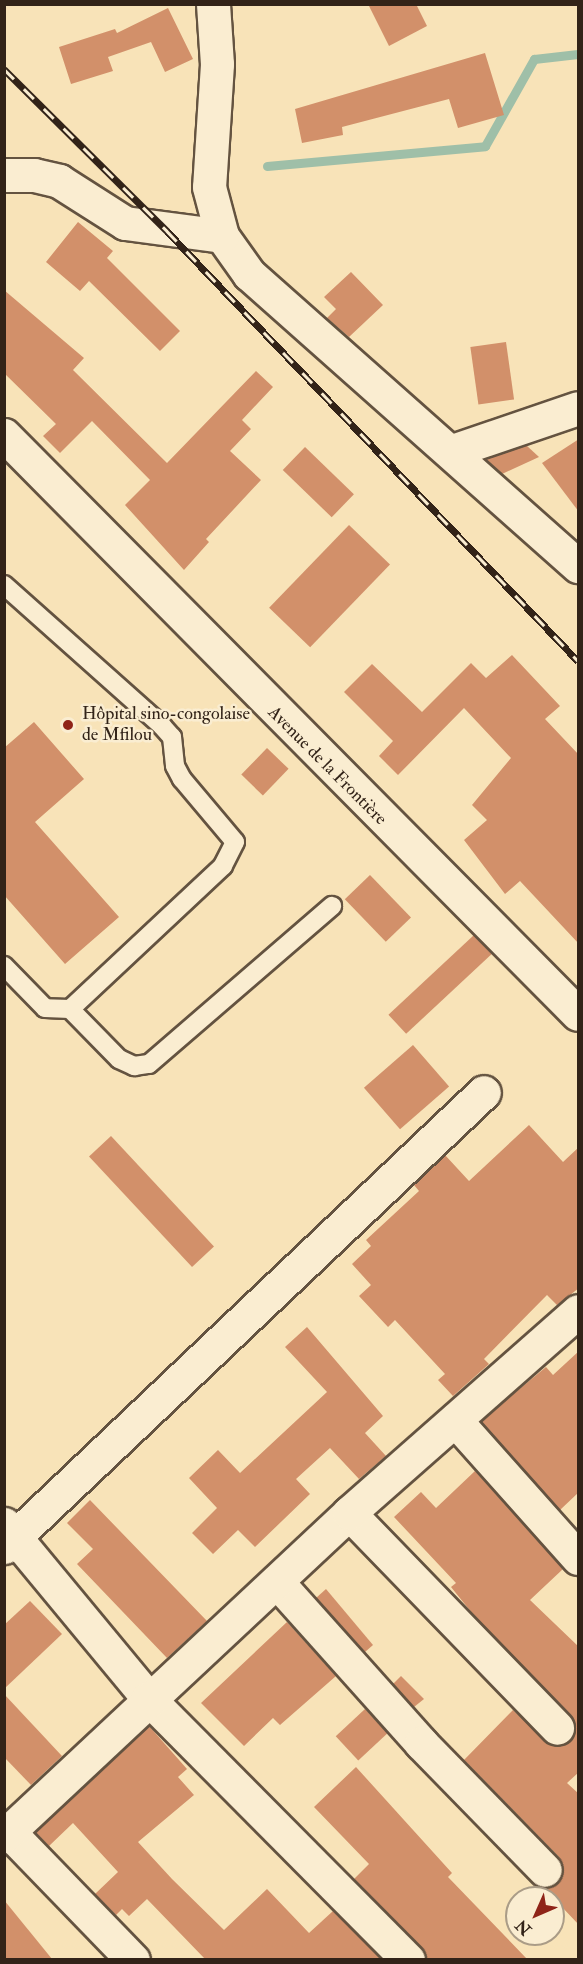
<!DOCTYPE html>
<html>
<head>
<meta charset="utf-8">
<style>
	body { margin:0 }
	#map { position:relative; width:583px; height:1964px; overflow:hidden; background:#f8e3b8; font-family:"IM FELL Double Pica",serif }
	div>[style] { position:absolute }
	.stream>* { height:9px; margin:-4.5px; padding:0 4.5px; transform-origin:4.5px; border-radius:4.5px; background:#9fbfa8 }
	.building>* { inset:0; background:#d2906a; transform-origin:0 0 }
	.roads { filter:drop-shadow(2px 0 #645340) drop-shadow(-2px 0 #645340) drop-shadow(0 2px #645340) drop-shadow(0 -2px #645340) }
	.service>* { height:18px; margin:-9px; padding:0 9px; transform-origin:9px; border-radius:9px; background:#faedd1 }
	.minor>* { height:33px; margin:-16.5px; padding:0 16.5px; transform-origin:16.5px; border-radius:16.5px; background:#faedd1 }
	.rail>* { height:7px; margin-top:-3.5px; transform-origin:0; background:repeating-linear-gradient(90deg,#faedd1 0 14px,#322318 0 28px); box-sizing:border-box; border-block:2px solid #322318 }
	.dots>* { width:16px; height:16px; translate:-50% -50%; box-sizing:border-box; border:3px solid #faedd1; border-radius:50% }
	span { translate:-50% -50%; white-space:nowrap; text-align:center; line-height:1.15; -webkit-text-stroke:5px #faedd1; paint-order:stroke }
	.poi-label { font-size:18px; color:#322318 }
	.left { translate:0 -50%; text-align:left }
	.street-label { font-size:18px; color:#322318 }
	.frame { position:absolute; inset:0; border:6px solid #322318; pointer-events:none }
	.north { position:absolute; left:505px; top:1886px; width:60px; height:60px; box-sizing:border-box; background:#faedd1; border:2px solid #aa9c87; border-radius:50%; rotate:225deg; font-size:16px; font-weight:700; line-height:24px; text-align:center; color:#322318 }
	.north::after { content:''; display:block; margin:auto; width:21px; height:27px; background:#8f2418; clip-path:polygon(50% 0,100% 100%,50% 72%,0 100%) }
</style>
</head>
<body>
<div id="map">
	<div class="stream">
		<i style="left:267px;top:166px;width:219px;rotate:-5.2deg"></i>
		<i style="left:485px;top:146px;width:100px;rotate:-60.6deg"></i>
		<i style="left:534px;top:59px;width:44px;rotate:-6.5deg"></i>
	</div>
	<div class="building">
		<i style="clip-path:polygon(368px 4px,416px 4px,427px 26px,389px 46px)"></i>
		<i style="clip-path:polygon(168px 8px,193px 59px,165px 72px,151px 42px,108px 57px,113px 71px,71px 84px,59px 47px,115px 29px,117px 33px)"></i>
		<i style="clip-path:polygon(485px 53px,504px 115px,458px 128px,449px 99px,342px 127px,343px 135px,302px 143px,295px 109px)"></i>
		<i style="clip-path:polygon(78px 222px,113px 251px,107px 258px,180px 331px,160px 351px,89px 281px,80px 291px,46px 262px)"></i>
		<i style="clip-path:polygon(351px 272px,383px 305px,349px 337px,327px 318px,336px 309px,324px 297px)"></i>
		<i style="clip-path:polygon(4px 290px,84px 358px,73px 370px,167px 463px,256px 371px,273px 387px,242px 420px,251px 429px,230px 451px,261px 480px,206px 539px,209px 542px,184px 570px,125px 505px,150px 480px,92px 421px,60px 453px,43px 436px,56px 424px,4px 373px)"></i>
		<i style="left:506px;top:342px;width:58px;height:36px;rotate:82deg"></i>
		<i style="clip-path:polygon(579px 439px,579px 512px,542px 463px)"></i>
		<i style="clip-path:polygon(526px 445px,539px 457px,502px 474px,486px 459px)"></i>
		<i style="left:305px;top:447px;width:68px;height:32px;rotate:44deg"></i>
		<i style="left:349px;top:525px;width:57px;height:115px;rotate:44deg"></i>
		<i style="clip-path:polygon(512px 655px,560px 706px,545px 719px,579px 755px,579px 944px,520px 881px,505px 894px,464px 840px,487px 820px,472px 805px,511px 758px,464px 708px,398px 775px,379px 756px,393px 741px,344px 692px,372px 664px,422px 712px,471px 663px,486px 678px)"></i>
		<i style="clip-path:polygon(34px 722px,84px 779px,35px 822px,119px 917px,65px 964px,4px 895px,4px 748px)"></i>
		<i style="left:267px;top:748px;width:30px;height:37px;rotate:44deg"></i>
		<i style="left:370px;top:875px;width:59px;height:35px;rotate:46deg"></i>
		<i style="left:474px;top:935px;width:26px;height:117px;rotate:47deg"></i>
		<i style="left:413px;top:1045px;width:55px;height:65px;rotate:49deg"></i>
		<i style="clip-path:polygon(529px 1125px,563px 1162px,579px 1147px,579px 1288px,557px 1305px,547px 1295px,484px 1359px,489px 1364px,453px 1396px,438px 1380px,445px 1374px,395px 1320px,388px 1327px,359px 1296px,371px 1285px,352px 1264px,371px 1246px,366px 1240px,419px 1191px,414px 1185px,445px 1155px,469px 1181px)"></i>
		<i style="left:111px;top:1136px;width:151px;height:30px;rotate:47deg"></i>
		<i style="clip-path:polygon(307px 1327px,383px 1416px,365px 1433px,386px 1456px,359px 1479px,330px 1448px,296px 1479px,310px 1494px,255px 1547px,238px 1530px,213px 1554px,192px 1533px,217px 1508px,189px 1478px,218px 1450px,240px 1473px,327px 1392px,285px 1347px)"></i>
		<i style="clip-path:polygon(579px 1351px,579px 1492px,560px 1510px,481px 1421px,546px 1367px,553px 1375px)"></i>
		<i style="clip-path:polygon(475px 1471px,563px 1569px,530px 1600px,579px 1647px,579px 1772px,567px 1783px,579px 1794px,579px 1925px,544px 1888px,558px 1884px,563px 1876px,559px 1857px,464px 1760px,513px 1710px,552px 1746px,570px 1741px,575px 1723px,472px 1613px,451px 1587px,456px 1583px,394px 1517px,421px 1492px,436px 1508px)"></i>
		<i style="clip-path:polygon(90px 1500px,207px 1621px,167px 1658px,77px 1564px,93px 1549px,67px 1523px)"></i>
		<i style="clip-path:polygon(326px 1589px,373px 1645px,365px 1652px,316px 1598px)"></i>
		<i style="clip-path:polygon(30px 1601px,62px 1634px,4px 1689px,4px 1625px)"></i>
		<i style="clip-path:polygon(287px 1622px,336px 1676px,280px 1725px,273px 1718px,244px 1746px,201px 1703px)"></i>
		<i style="clip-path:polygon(401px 1676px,424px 1699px,414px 1707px,393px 1684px)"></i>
		<i style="clip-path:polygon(4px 1694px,62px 1756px,31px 1785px,4px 1757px)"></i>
		<i style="left:365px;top:1709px;width:33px;height:40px;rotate:47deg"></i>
		<i style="clip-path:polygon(149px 1726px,187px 1769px,178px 1777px,194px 1795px,138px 1842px,172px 1879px,224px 1930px,267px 1889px,309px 1933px,333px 1911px,381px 1959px,205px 1959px,147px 1899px,129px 1916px,122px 1909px,116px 1915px,95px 1894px,118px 1872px,73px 1823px,49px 1846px,35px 1832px)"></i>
		<i style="clip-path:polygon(356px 1767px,452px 1873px,448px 1877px,527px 1959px,426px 1959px,421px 1947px,354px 1879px,369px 1864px,314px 1807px)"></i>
		<i style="clip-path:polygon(4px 1900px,52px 1959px,4px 1959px)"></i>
	</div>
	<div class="roads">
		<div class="service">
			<i style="left:4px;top:585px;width:212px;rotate:41.7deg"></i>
			<i style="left:162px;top:726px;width:15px;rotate:48deg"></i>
			<i style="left:172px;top:737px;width:29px;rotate:84deg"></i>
			<i style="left:175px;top:766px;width:15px;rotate:62deg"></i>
			<i style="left:182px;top:779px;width:82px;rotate:49.9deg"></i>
			<i style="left:235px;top:842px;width:27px;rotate:117deg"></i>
			<i style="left:223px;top:866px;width:209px;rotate:136.9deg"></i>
			<i style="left:70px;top:1009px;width:25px;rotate:-178deg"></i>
			<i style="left:45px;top:1008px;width:59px;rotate:-134.3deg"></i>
			<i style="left:70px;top:1009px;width:70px;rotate:45.6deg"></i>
			<i style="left:119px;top:1059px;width:17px;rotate:25deg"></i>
			<i style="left:134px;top:1066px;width:15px;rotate:-8deg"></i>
			<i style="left:149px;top:1064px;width:242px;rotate:-40.8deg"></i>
		</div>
		<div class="minor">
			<i style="left:213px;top:4px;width:60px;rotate:86.2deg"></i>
			<i style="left:217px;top:64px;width:123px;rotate:93.7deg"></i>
			<i style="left:209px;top:187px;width:51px;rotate:75.1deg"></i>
			<i style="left:222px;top:236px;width:47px;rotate:54.6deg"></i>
			<i style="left:249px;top:274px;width:440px;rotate:41.6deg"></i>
			<i style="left:4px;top:175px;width:30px"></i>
			<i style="left:34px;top:175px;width:26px;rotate:13deg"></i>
			<i style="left:59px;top:181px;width:78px;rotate:32.5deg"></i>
			<i style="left:125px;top:223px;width:98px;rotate:7.6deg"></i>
			<i style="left:4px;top:435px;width:815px;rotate:45.25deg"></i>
			<i style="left:452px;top:451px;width:133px;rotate:-18.8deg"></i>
			<i style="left:455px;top:1420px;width:185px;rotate:48.3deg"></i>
			<i style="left:349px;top:1513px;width:299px;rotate:45.9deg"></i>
			<i style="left:4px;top:1524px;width:226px;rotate:50.4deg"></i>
			<i style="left:148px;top:1698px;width:369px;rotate:45.2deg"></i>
			<i style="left:4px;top:1547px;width:661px;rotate:-43.47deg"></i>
			<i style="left:278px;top:1583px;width:215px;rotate:48.2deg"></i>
			<i style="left:421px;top:1743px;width:177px;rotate:45.7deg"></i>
			<i style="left:9px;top:1832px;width:178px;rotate:45.9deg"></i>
			<i style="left:4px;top:1836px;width:473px;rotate:-43.1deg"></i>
			<i style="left:349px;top:1513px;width:305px;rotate:-41.4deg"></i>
		</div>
	</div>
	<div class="rail">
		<i style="left:4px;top:69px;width:230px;rotate:44.8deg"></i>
		<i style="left:167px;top:231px;width:595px;rotate:46.29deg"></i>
	</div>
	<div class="dots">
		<i style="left:68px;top:725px;background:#8f2418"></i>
	</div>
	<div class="poi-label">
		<span class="left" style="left:82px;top:725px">Hôpital sino-congolaise<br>de Mfilou</span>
	</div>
	<div class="street-label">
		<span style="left:327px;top:766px;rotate:45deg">Avenue de la Frontière</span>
	</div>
	<div class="frame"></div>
	<div class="north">N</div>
</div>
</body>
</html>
